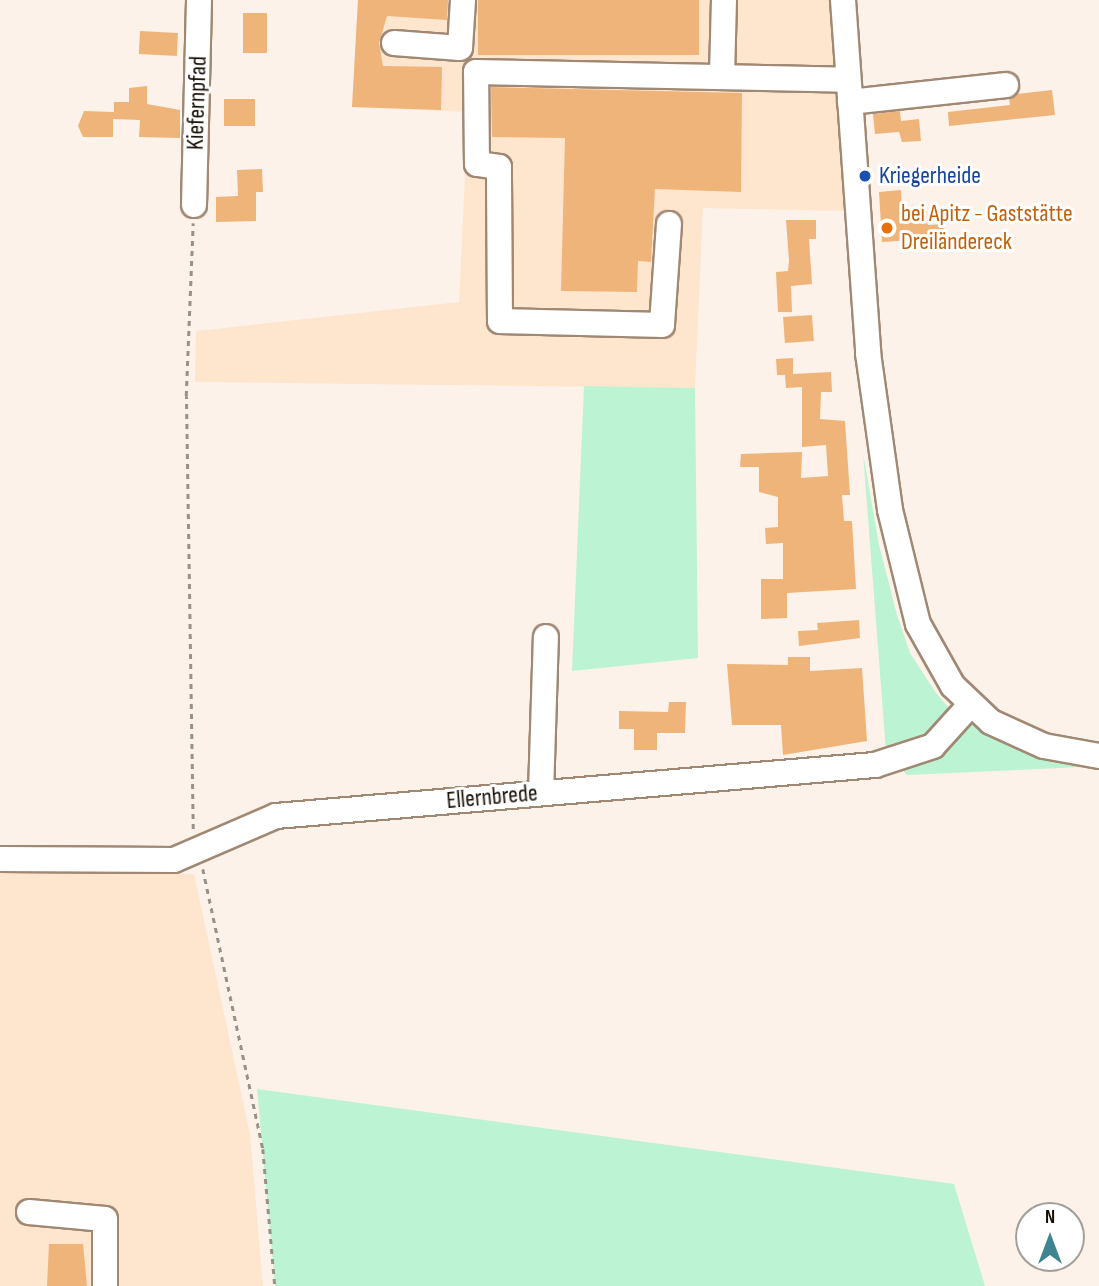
<!DOCTYPE html>
<html>
<head>
<meta charset="utf-8">
<style>
	body { margin:0 }
	#map { position:relative; width:1099px; height:1286px; overflow:hidden; background:#fcf2e9; font-family:"Sofia Sans Condensed",sans-serif }
	div>[style] { position:absolute }
	.built>* { inset:0; background:#fee5ce }
	.green>* { inset:0; background:#bcf3d2 }
	.building>* { inset:0; background:#efb47a; transform-origin:0 0 }
	.path>* { height:2.5px; margin-top:-1.25px; transform-origin:0; background:repeating-linear-gradient(90deg,#999087 0 5px,transparent 0 10px) }
	.roads { filter:drop-shadow(2px 0 #a08974) drop-shadow(-2px 0 #a08974) drop-shadow(0 2px #a08974) drop-shadow(0 -2px #a08974) }
	.minor>* { height:24px; margin:-12px; padding:0 12px; transform-origin:12px; border-radius:12px; background:#fff }
	.dots>* { width:19px; height:19px; translate:-50% -50%; box-sizing:border-box; border:4px solid #fff; border-radius:50% }
	span { translate:-50% -50%; white-space:nowrap; text-align:center; line-height:1.15; -webkit-text-stroke:6px #fff; paint-order:stroke }
	.street-label { font-size:24px; color:#160e06 }
	.transit-label { font-size:24px; color:#164399 }
	.left { translate:0 -50%; text-align:left }
	.food-label { font-size:24px; color:#c56008 }
	.north { position:absolute; left:1015px; top:1202px; width:70px; height:70px; box-sizing:border-box; background:#fff; border:2px solid #a29f9b; border-radius:50%; rotate:0deg; font-size:19px; font-weight:700; line-height:28px; text-align:center; color:#160e06 }
	.north::after { content:''; display:block; margin:auto; width:24px; height:32px; background:#3f8491; clip-path:polygon(50% 0,100% 100%,50% 72%,0 100%) }
</style>
</head>
<body>
<div id="map">
	<div class="built">
		<i style="clip-path:polygon(358px 0,830px 0,848px 211px,703px 208px,695px 388px,195px 382px,196px 331px,459px 302px,468px 112px,352px 107px)"></i>
		<i style="clip-path:polygon(0 872px,194px 874px,250px 1134px,263px 1286px,0 1286px)"></i>
	</div>
	<div class="green">
		<i style="clip-path:polygon(584px 386px,695px 388px,698px 658px,572px 671px)"></i>
		<i style="clip-path:polygon(863px 453px,879px 545px,897px 615px,910px 653px,936px 693px,949px 708px,986px 730px,1082px 767px,907px 775px,886px 751px)"></i>
		<i style="clip-path:polygon(257px 1089px,954px 1184px,985px 1286px,275px 1286px)"></i>
	</div>
	<div class="building">
		<i style="clip-path:polygon(358px 0,448px 0,447px 20px,387px 16px,379px 43px,383px 66px,442px 67px,441px 110px,352px 107px)"></i>
		<i style="left:478px;top:0;width:221px;height:55px"></i>
		<i style="left:243px;top:13px;width:24px;height:40px"></i>
		<i style="left:140px;top:31px;width:38px;height:23px;rotate:3deg"></i>
		<i style="clip-path:polygon(147px 86px,147px 104px,180px 110px,180px 138px,139px 137px,140px 120px,113px 119px,113px 137px,83px 137px,78px 126px,84px 111px,114px 112px,114px 102px,129px 102px,129px 88px)"></i>
		<i style="clip-path:polygon(491px 87px,742px 93px,741px 192px,655px 189px,651px 262px,638px 261px,637px 292px,561px 291px,565px 138px,492px 137px)"></i>
		<i style="clip-path:polygon(1052px 90px,1055px 115px,949px 126px,948px 112px,1010px 105px,1009px 99px,1017px 94px)"></i>
		<i style="left:224px;top:99px;width:31px;height:27px"></i>
		<i style="clip-path:polygon(900px 111px,901px 121px,919px 119px,921px 141px,902px 142px,899px 132px,875px 134px,873px 114px)"></i>
		<i style="clip-path:polygon(262px 169px,263px 192px,256px 192px,256px 221px,216px 222px,216px 197px,238px 196px,237px 170px)"></i>
		<i style="clip-path:polygon(901px 190px,902px 212px,927px 211px,928px 225px,944px 224px,945px 238px,882px 242px,879px 192px)"></i>
		<i style="clip-path:polygon(786px 220px,816px 220px,816px 239px,809px 239px,812px 284px,791px 286px,792px 312px,778px 312px,776px 272px,788px 271px,789px 261px)"></i>
		<i style="left:812px;top:315px;width:26px;height:29px;rotate:86deg"></i>
		<i style="clip-path:polygon(793px 358px,793px 374px,831px 372px,832px 392px,821px 392px,820px 419px,845px 421px,850px 495px,842px 495px,844px 521px,852px 521px,856px 589px,787px 593px,787px 618px,761px 619px,761px 579px,783px 579px,783px 543px,766px 544px,765px 528px,778px 527px,778px 497px,759px 492px,759px 467px,740px 467px,741px 454px,802px 452px,801px 478px,828px 476px,826px 445px,802px 447px,802px 387px,786px 388px,785px 375px,777px 375px,776px 359px)"></i>
		<i style="clip-path:polygon(859px 620px,860px 638px,799px 646px,798px 631px,818px 630px,817px 623px)"></i>
		<i style="clip-path:polygon(788px 657px,810px 657px,810px 671px,862px 668px,867px 741px,783px 755px,781px 725px,732px 725px,727px 664px,788px 665px)"></i>
		<i style="clip-path:polygon(669px 702px,686px 702px,685px 733px,657px 733px,657px 750px,634px 750px,634px 729px,619px 729px,619px 711px,668px 712px)"></i>
		<i style="clip-path:polygon(49px 1244px,83px 1244px,87px 1286px,47px 1286px)"></i>
	</div>
	<div class="path">
		<i style="left:193px;top:829px;width:433px;rotate:-90.9deg"></i>
		<i style="left:186px;top:396px;width:173px;rotate:-87.7deg"></i>
		<i style="left:203px;top:869px;width:286px;rotate:77.9deg"></i>
		<i style="left:263px;top:1149px;width:138px;rotate:85deg"></i>
	</div>
	<div class="roads">
		<div class="minor">
			<i style="left:843px;top:0;width:354px;rotate:85.9deg"></i>
			<i style="left:868px;top:353px;width:159px;rotate:82deg"></i>
			<i style="left:890px;top:510px;width:117px;rotate:76.2deg"></i>
			<i style="left:918px;top:624px;width:71px;rotate:60.6deg"></i>
			<i style="left:953px;top:686px;width:52px;rotate:43.5deg"></i>
			<i style="left:991px;top:722px;width:58px;rotate:24.4deg"></i>
			<i style="left:1044px;top:746px;width:56px;rotate:10.3deg"></i>
			<i style="left:394px;top:43px;width:66px;rotate:4.3deg"></i>
			<i style="left:460px;top:48px;width:48px;rotate:-86.4deg"></i>
			<i style="left:722px;top:76px;width:76px;rotate:-88.5deg"></i>
			<i style="left:850px;top:102px;width:157px;rotate:-6.2deg"></i>
			<i style="left:194px;top:205px;width:205px;rotate:-88.6deg"></i>
			<i style="left:669px;top:224px;width:101px;rotate:94deg"></i>
			<i style="left:662px;top:325px;width:162px;rotate:-178.6deg"></i>
			<i style="left:500px;top:321px;width:154px;rotate:-90.4deg"></i>
			<i style="left:499px;top:167px;width:22px;rotate:-172deg"></i>
			<i style="left:477px;top:164px;width:92px;rotate:-90.6deg"></i>
			<i style="left:476px;top:72px;width:372px;rotate:1.2deg"></i>
			<i style="left:541px;top:793px;width:156px;rotate:-88.2deg"></i>
			<i style="left:0;top:859px;width:174px;rotate:0.3deg"></i>
			<i style="left:174px;top:860px;width:111px;rotate:-23.3deg"></i>
			<i style="left:276px;top:816px;width:601px;rotate:-4.87deg"></i>
			<i style="left:875px;top:765px;width:61px;rotate:-18.1deg"></i>
			<i style="left:933px;top:746px;width:57px;rotate:-47.9deg"></i>
			<i style="left:29px;top:1212px;width:76px;rotate:5.3deg"></i>
			<i style="left:105px;top:1219px;width:67px;rotate:90deg"></i>
		</div>
	</div>
	<div class="dots">
		<i style="left:865px;top:176px;background:#1a4fb4"></i>
		<i style="left:887px;top:228px;background:#e8710a"></i>
	</div>
	<div class="street-label">
		<span style="left:197px;top:103px;rotate:-88deg">Kiefernpfad</span>
		<span style="left:492px;top:797px;rotate:-5deg">Ellernbrede</span>
	</div>
	<div class="transit-label">
		<span class="left" style="left:879px;top:176px">Kriegerheide</span>
	</div>
	<div class="food-label">
		<span class="left" style="left:901px;top:228px">bei Apitz - Gaststätte<br>Dreiländereck</span>
	</div>
	<div class="north">N</div>
</div>
</body>
</html>
